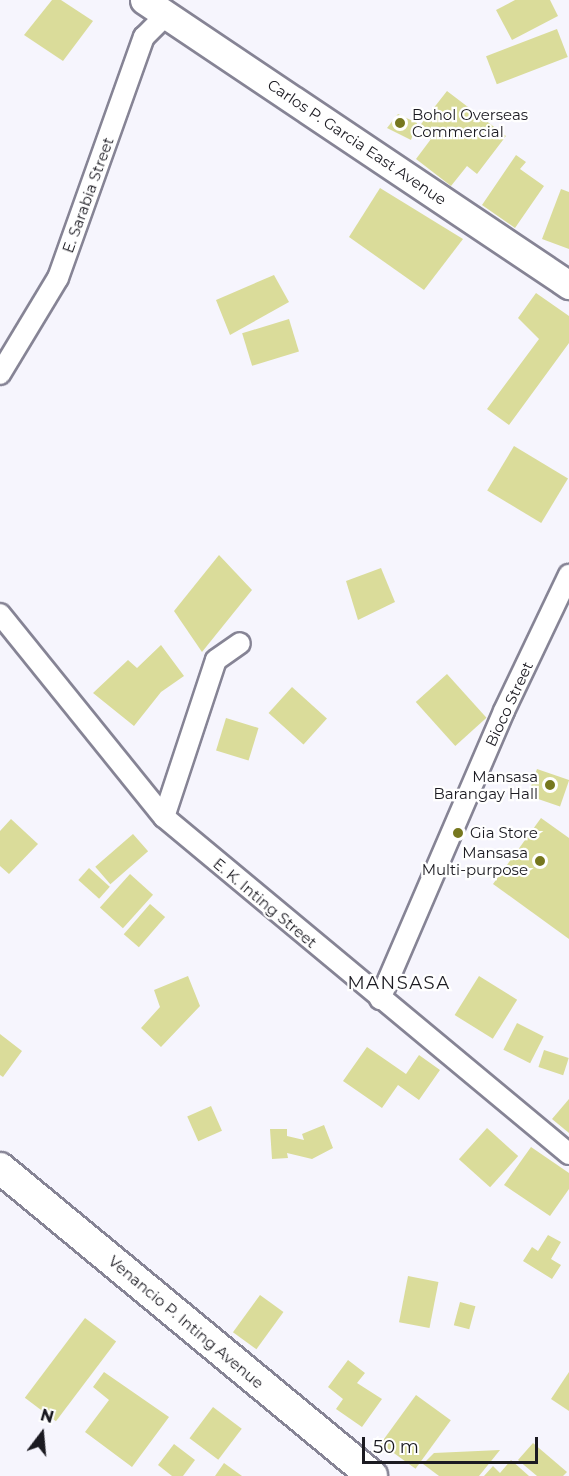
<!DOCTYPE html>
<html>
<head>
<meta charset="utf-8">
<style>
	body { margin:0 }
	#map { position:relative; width:569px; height:1476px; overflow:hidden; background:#f6f5fd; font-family:Montserrat,sans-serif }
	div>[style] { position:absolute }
	.building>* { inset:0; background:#dadc9a; transform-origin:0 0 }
	.roads { filter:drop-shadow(2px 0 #868495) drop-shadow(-2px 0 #868495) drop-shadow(0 2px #868495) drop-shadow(0 -2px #868495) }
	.street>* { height:20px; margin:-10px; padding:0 10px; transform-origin:10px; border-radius:10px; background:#fff }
	.secondary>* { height:27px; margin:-13.5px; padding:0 13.5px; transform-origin:13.5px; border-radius:13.5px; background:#fff }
	.primary>* { height:30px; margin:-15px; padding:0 15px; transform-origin:15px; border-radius:15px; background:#fff }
	.dots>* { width:16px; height:16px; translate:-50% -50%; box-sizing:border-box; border:3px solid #fff; border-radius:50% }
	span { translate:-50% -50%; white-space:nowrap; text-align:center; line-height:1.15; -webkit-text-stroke:4.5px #fff; paint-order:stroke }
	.poi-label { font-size:15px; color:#1b1a21 }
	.left { translate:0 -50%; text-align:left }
	.right { translate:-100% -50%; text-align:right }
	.street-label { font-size:15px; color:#1b1a21 }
	.quarter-label { font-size:18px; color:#1b1a21; letter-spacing:1.5px }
	.north { position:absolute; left:12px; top:1404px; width:60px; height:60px; -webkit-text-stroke:4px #fff; paint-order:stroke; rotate:16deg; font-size:16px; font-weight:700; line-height:24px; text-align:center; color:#1b1a21 }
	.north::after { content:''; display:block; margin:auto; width:21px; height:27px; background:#1b1a21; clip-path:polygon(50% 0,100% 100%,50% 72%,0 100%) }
	.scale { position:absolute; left:362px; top:1437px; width:176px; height:27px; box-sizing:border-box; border:3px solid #1b1a21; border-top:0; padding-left:8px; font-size:18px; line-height:21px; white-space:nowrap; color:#1b1a21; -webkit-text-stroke:4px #fff; paint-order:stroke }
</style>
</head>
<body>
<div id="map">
	<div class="building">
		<i style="clip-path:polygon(52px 0,61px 0,93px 21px,63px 61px,24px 35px)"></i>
		<i style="clip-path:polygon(515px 0,550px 0,558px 16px,512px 40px,496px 10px)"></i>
		<i style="left:557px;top:29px;width:30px;height:76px;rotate:69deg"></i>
		<i style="clip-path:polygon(447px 91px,506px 136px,477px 174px,467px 166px,451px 186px,416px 159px,431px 139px,418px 128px)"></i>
		<i style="clip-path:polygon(398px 114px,417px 123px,411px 140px,387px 128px)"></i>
		<i style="clip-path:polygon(516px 155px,526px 162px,520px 169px,544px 186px,515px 228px,482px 205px)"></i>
		<i style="clip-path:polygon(380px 188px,463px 239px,424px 290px,349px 237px)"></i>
		<i style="clip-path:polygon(561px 189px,569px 192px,569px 249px,542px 239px)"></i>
		<i style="clip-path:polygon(274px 275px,289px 302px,230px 335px,216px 300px)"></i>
		<i style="clip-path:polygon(536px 293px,569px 316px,569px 343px,509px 425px,487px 409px,539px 339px,518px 318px)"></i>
		<i style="left:289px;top:319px;width:34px;height:49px;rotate:73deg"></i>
		<i style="left:514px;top:446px;width:63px;height:52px;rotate:31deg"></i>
		<i style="clip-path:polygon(219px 555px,252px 590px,202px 652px,174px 611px)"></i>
		<i style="clip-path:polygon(381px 568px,395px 602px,358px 620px,346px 581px)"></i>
		<i style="clip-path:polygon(161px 645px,184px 676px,161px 692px,134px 726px,93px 693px,128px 660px,137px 668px)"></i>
		<i style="left:447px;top:674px;width:59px;height:42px;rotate:48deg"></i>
		<i style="left:292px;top:687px;width:47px;height:35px;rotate:42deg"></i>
		<i style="left:226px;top:718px;width:34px;height:34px;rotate:17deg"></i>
		<i style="left:537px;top:769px;width:34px;height:28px;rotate:19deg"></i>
		<i style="clip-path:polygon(541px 818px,569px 838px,569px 939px,493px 884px)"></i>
		<i style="clip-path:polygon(11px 819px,38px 844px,9px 874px,0 866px,0 831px)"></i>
		<i style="left:133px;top:834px;width:23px;height:50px;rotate:49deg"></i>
		<i style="left:89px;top:868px;width:28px;height:16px;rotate:42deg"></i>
		<i style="left:130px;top:874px;width:31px;height:45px;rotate:42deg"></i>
		<i style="left:150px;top:904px;width:20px;height:40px;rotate:41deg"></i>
		<i style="clip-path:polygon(188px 976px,200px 1006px,161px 1047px,141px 1028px,160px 1007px,154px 990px)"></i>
		<i style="left:479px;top:976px;width:45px;height:46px;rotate:32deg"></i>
		<i style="left:517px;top:1023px;width:30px;height:30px;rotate:27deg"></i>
		<i style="clip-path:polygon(0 1034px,22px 1051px,3px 1077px,0 1075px)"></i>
		<i style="clip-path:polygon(367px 1047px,406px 1074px,419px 1055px,440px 1070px,419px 1100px,398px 1085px,382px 1108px,343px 1081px)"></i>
		<i style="left:544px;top:1050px;width:26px;height:18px;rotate:18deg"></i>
		<i style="clip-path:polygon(569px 1099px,569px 1133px,552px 1119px)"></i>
		<i style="left:211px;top:1106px;width:27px;height:26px;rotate:66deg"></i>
		<i style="clip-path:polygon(324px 1125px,333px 1148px,312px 1159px,287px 1153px,288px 1158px,272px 1159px,270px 1129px,287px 1129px,287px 1136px,304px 1140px,302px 1134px)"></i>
		<i style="left:487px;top:1128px;width:42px;height:42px;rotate:42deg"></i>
		<i style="clip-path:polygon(531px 1147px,569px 1173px,569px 1189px,550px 1216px,504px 1185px)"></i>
		<i style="clip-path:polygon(548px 1235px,561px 1242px,551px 1259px,561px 1265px,552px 1279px,523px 1261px,532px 1247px,538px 1251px)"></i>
		<i style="left:408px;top:1276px;width:31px;height:47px;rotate:11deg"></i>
		<i style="left:260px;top:1295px;width:29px;height:46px;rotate:36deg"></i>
		<i style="left:460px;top:1302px;width:16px;height:24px;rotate:15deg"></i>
		<i style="left:85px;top:1318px;width:39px;height:100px;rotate:37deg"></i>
		<i style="clip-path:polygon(348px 1360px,365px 1373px,357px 1383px,382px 1399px,362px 1427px,336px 1409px,343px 1399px,328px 1387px)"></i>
		<i style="clip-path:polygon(104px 1372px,169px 1417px,132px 1467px,85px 1432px,109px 1400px,93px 1387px)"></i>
		<i style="clip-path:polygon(569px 1372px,569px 1411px,551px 1399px)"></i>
		<i style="left:416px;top:1395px;width:43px;height:60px;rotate:36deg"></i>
		<i style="left:213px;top:1407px;width:36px;height:39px;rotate:37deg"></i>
		<i style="clip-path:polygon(533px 1443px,567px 1472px,563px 1476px,537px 1476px,518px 1460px)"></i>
		<i style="clip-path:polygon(174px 1444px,195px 1460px,183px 1476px,172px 1476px,158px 1465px)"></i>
		<i style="clip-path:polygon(500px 1450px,479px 1476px,439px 1476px,423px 1464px,434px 1453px)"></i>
		<i style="clip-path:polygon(511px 1460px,529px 1476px,484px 1476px,493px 1466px,500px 1473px)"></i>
		<i style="clip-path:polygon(224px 1463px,242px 1476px,215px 1476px)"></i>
	</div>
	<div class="roads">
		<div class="street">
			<i style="left:0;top:374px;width:112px;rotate:-58.9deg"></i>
			<i style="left:58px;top:278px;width:256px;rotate:-70.4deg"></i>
			<i style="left:144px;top:37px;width:33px;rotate:-45deg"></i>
			<i style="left:0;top:614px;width:261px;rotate:51.1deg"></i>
			<i style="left:164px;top:817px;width:527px;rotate:39.76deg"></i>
			<i style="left:164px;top:817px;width:165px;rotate:-71.7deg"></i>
			<i style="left:216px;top:660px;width:29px;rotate:-35deg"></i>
			<i style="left:380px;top:999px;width:314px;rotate:-66.7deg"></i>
			<i style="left:504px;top:711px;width:151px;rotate:-64.5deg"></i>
		</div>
		<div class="secondary">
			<i style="left:144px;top:0;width:512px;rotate:33.85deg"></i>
		</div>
		<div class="primary">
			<i style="left:0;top:1168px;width:483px;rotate:39.6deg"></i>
		</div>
	</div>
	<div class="dots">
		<i style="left:400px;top:123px;background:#76771e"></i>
		<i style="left:550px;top:785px;background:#76771e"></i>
		<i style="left:458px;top:833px;background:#76771e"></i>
		<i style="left:540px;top:861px;background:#76771e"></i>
	</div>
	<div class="poi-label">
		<span class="left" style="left:412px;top:123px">Bohol Overseas<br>Commercial</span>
		<span class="right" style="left:538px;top:785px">Mansasa<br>Barangay Hall</span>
		<span class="left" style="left:470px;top:833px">Gia Store</span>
		<span class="right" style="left:528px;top:861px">Mansasa<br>Multi-purpose</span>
	</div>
	<div class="street-label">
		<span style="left:357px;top:142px;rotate:34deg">Carlos P. Garcia East Avenue</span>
		<span style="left:88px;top:195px;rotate:-70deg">E. Sarabia Street</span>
		<span style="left:509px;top:704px;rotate:-65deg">Bioco Street</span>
		<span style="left:265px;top:903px;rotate:40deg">E. K. Inting Street</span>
		<span style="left:186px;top:1322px;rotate:40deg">Venancio P. Inting Avenue</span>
	</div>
	<div class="quarter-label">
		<span style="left:399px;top:983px">MANSASA</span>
	</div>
	<div class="north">N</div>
	<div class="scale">50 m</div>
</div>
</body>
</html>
